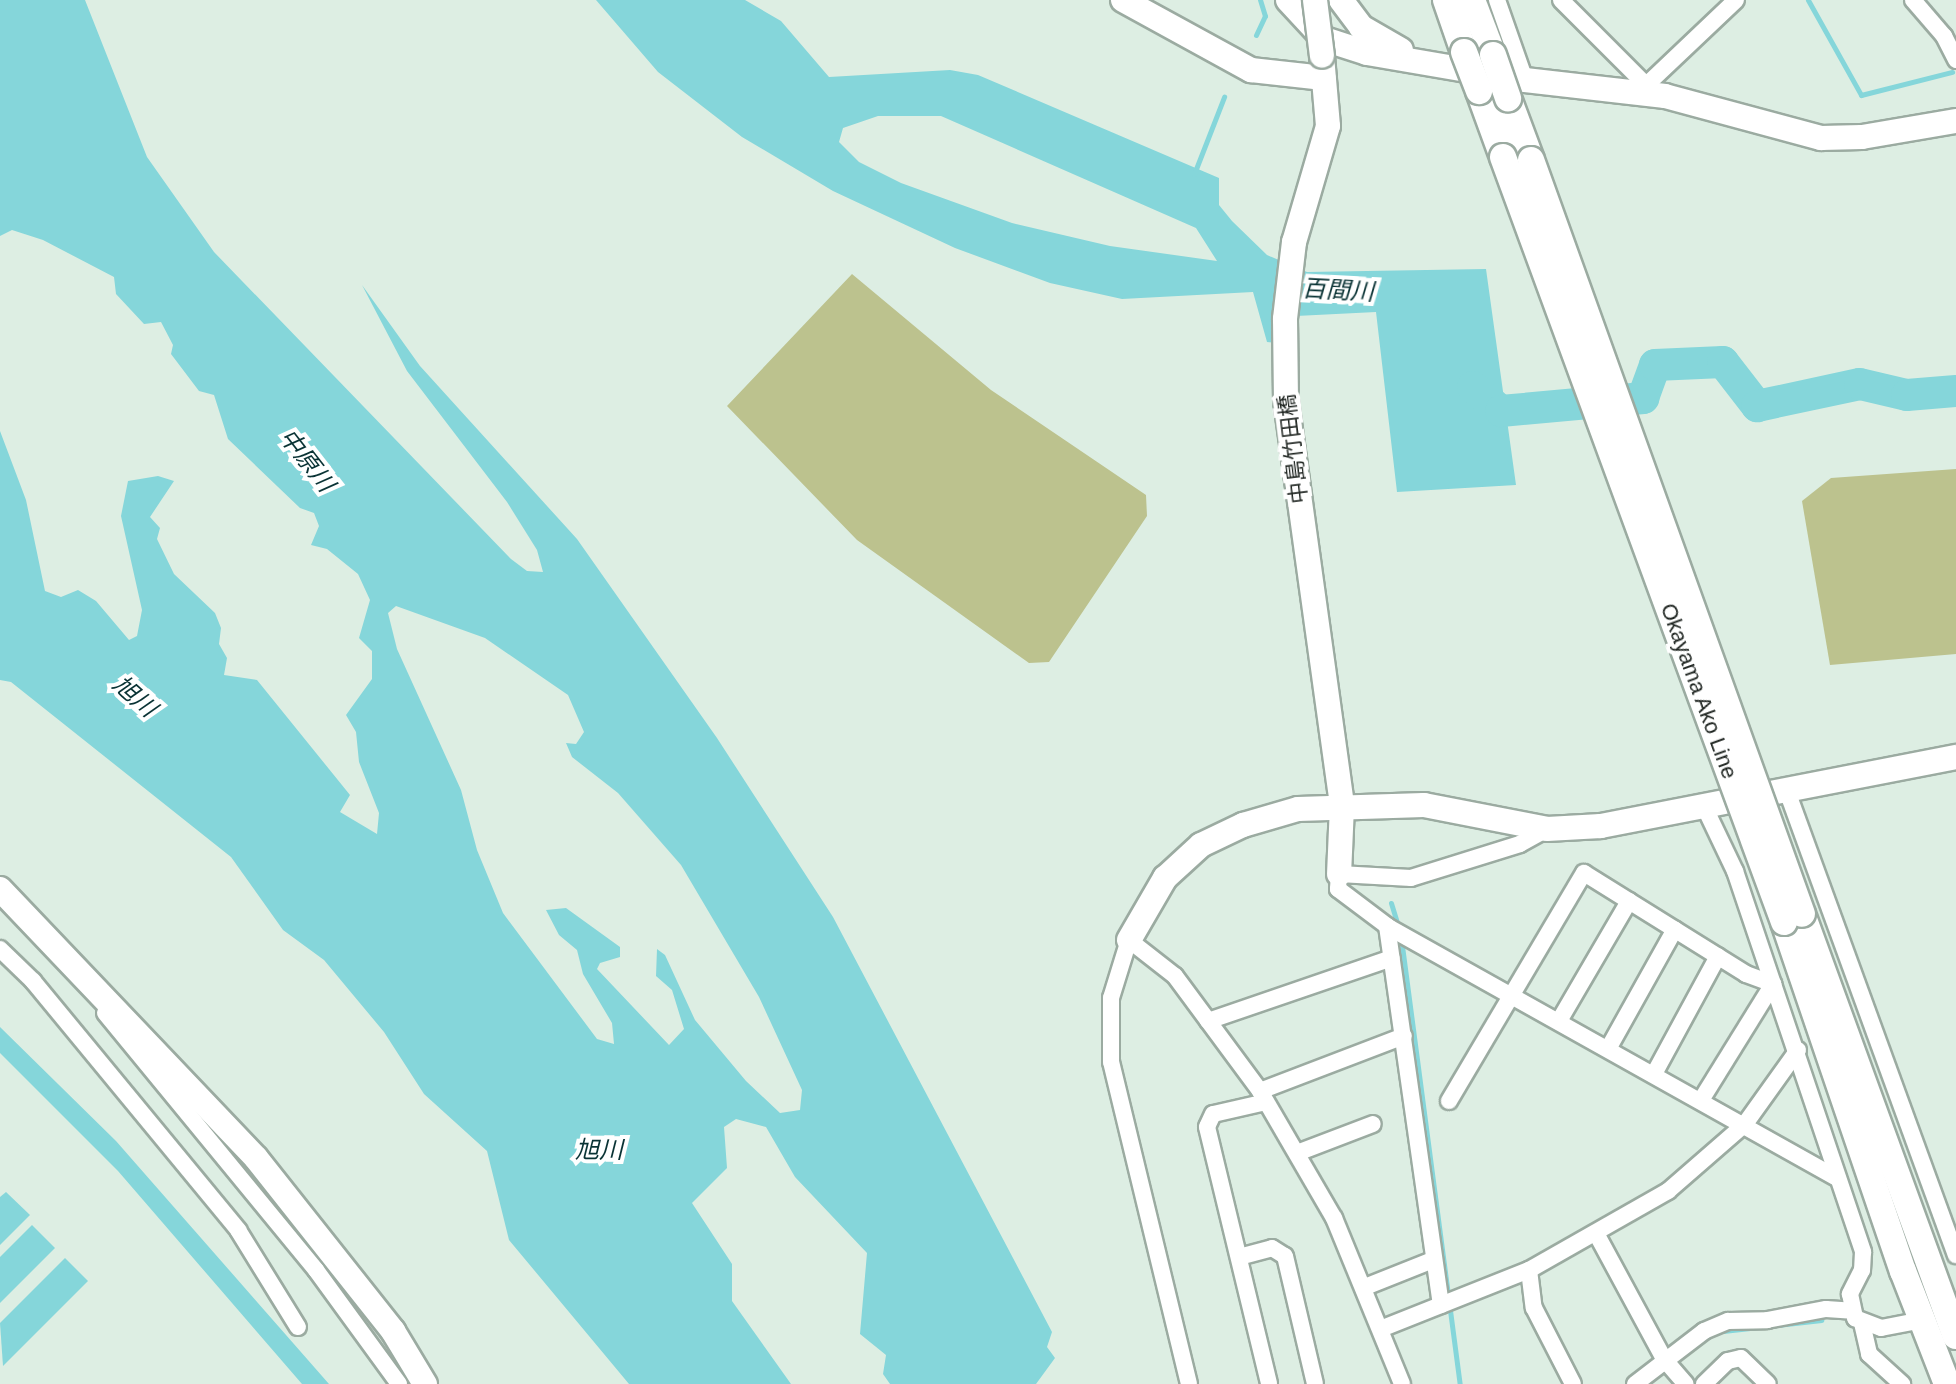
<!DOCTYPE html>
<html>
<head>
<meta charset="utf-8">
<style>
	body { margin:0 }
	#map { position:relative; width:1956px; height:1384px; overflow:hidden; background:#ddeee3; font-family:Helvetica,"Noto Sans JP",sans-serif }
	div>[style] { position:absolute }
	.green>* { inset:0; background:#bcc28e }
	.water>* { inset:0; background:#85d6da }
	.stream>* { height:5px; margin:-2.5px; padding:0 2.5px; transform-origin:2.5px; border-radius:2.5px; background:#85d6da }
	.river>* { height:32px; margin:-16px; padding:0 16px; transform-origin:16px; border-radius:16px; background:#85d6da }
	.roads { filter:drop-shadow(2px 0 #9baba1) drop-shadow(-2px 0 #9baba1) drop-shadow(0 2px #9baba1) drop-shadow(0 -2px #9baba1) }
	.street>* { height:16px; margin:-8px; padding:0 8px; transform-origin:8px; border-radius:8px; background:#fff }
	.secondary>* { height:24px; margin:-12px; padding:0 12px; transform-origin:12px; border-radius:12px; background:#fff }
	.primary>* { height:26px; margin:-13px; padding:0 13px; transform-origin:13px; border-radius:13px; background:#fff }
	.bridges { filter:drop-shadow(2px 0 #9baba1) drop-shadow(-2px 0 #9baba1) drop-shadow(0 2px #9baba1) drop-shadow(0 -2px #9baba1) }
	.secondary-bridge>* { height:24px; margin:-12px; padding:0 12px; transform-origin:12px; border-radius:12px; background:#fff }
	.primary-bridge>* { height:26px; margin:-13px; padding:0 13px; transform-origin:13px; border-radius:13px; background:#fff }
	span { translate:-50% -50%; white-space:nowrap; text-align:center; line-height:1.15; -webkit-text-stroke:8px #fff; paint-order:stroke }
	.street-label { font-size:22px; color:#1e2420 }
	.water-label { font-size:24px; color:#0a3335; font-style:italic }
</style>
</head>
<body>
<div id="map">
	<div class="green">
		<i style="clip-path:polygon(852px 274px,991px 390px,1146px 495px,1147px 516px,1049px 662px,1029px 663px,857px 540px,727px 406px)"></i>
		<i style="clip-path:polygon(1956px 469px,1956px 654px,1830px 665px,1802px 501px,1831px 478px)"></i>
	</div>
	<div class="water">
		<i style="clip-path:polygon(evenodd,0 0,85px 0,147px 157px,214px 252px,511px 559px,527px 571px,543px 572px,537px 550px,507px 502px,407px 371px,362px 285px,420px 366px,577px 539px,717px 738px,833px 917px,1052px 1332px,1047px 1347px,1055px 1358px,1036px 1384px,890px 1384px,883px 1374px,886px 1355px,860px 1334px,867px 1253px,795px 1177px,766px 1127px,736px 1119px,724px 1127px,727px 1168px,692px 1203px,732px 1264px,732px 1301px,791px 1384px,629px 1384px,509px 1240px,487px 1151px,424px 1094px,384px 1032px,324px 960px,283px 930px,231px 857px,11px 682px,0 680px,0 431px,26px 500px,45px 591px,61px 597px,78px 590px,96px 601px,129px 640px,137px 636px,142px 610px,121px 516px,128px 481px,158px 476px,174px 481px,150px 517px,160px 528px,157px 539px,174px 574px,215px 613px,221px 628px,219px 644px,227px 658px,224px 675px,257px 680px,350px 795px,340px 812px,377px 834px,379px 813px,359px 762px,356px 732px,346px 715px,372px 679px,372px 651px,359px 638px,370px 600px,358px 574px,327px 549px,311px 545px,319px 526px,314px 513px,300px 508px,228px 439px,214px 395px,199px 391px,171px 354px,173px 345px,161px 322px,144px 324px,116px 294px,114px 277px,43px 240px,12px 230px,0 236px,0 0,396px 606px,485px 638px,568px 695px,584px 732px,576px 744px,566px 743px,572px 757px,618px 793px,681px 865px,759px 997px,802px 1090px,800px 1110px,780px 1113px,746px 1081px,695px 1020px,665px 955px,657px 949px,656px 976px,672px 990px,684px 1029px,669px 1045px,597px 969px,600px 963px,620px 957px,620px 947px,566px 908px,546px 910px,559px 935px,577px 950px,583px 974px,612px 1023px,614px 1044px,597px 1039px,503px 913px,477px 850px,461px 790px,397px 649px,388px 613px,396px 606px)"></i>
		<i style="clip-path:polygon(evenodd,596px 0,745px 0,781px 21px,829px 77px,950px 70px,978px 75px,1219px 178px,1219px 205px,1232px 221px,1267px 255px,1307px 272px,1486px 269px,1516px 485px,1397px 492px,1376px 312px,1296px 316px,1278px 343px,1267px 342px,1253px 292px,1122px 299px,1050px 283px,955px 248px,833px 191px,742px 137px,658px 72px,596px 0,878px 116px,941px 116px,1196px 228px,1217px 261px,1110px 246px,1012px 223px,901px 183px,859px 162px,839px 142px,843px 128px,878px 116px)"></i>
		<i style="clip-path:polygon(0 1027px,116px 1141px,329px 1384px,302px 1384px,118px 1171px,0 1053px)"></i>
		<i style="clip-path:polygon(6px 1192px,30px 1215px,0 1245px,0 1197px)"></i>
		<i style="clip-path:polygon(32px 1225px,55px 1248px,0 1303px,0 1257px)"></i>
		<i style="clip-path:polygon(65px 1258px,88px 1281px,3px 1366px,0 1323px)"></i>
	</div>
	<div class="stream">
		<i style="left:1808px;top:0;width:109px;rotate:60.8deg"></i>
		<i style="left:1861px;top:95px;width:94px;rotate:-14.2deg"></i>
		<i style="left:1256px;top:35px;width:21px;rotate:-65deg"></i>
		<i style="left:1265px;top:16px;width:17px;rotate:-107deg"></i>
		<i style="left:1194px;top:174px;width:83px;rotate:-68.7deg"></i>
		<i style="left:1391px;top:903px;width:27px;rotate:73deg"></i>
		<i style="left:1401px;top:938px;width:450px;rotate:82.5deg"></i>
		<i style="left:1723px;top:1331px;width:99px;rotate:-6.4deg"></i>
	</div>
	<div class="river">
		<i style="left:1473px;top:387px;width:37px;rotate:41deg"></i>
		<i style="left:1501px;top:411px;width:143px;rotate:-5.2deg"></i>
		<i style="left:1643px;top:398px;width:35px;rotate:-70deg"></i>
		<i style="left:1655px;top:365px;width:68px;rotate:-2.5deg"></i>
		<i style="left:1723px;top:362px;width:56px;rotate:52.3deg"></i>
		<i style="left:1757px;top:406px;width:105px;rotate:-12.1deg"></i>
		<i style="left:1860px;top:384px;width:48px;rotate:13.2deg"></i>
		<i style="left:1907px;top:395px;width:49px;rotate:-4.7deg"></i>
	</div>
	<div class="roads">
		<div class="street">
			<i style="left:1497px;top:0;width:85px;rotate:70.7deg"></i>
			<i style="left:1561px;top:0;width:120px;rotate:45deg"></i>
			<i style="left:1913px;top:0;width:48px;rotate:49.3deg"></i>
			<i style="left:1944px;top:36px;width:27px;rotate:63deg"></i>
			<i style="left:1638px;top:93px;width:135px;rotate:-43.5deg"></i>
			<i style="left:1787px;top:791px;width:494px;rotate:70deg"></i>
			<i style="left:1704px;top:806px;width:72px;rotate:64.5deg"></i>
			<i style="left:1735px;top:871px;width:402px;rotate:71.4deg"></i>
			<i style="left:1863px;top:1252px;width:18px;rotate:93deg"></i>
			<i style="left:1862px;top:1270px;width:27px;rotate:117deg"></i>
			<i style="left:1850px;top:1294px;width:25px;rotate:78deg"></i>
			<i style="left:1855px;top:1318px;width:28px;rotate:21deg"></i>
			<i style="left:1881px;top:1328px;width:43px;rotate:-10.8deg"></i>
			<i style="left:1547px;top:829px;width:31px;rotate:151deg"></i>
			<i style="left:1520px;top:844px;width:114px;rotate:162.7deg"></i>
			<i style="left:1411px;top:878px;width:72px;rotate:-176.8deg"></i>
			<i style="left:1339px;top:874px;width:15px;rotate:94deg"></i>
			<i style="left:1338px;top:889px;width:65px;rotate:36.9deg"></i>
			<i style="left:1390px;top:928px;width:510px;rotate:29.23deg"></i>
			<i style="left:1387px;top:926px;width:383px;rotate:81.9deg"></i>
			<i style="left:0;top:949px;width:46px;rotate:44.1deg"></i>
			<i style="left:33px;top:981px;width:323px;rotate:50.5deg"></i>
			<i style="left:238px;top:1230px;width:114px;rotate:58.3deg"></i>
			<i style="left:105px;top:1013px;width:333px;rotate:50.6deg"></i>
			<i style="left:316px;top:1270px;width:141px;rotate:53.9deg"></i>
			<i style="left:1208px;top:1021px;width:194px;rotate:-18.9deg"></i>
			<i style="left:1559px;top:1021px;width:139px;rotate:-59.7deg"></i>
			<i style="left:1608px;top:1049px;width:137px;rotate:-60.8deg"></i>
			<i style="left:1654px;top:1074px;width:134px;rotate:-61.5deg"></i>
			<i style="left:1260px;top:1091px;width:154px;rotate:-20.9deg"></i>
			<i style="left:1449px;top:1101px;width:265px;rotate:-59.4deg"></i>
			<i style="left:1584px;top:873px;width:191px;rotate:31.9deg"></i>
			<i style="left:1746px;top:974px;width:29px;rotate:20deg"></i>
			<i style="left:1773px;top:984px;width:137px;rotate:121.8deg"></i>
			<i style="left:1266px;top:1102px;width:54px;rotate:167.2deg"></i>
			<i style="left:1213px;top:1114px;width:14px;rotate:115deg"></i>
			<i style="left:1207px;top:1127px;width:264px;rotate:76.4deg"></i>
			<i style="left:1297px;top:1153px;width:81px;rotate:-20.9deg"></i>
			<i style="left:1597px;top:1235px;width:141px;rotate:61.6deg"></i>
			<i style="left:1664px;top:1359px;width:33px;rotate:49deg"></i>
			<i style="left:1239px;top:1257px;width:34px;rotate:-15deg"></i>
			<i style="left:1272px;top:1248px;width:15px;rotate:32deg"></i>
			<i style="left:1285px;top:1256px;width:131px;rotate:76.8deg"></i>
			<i style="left:1529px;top:1270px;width:38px;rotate:83deg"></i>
			<i style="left:1534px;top:1308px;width:85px;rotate:62.8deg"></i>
			<i style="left:1365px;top:1287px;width:73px;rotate:-21.7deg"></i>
			<i style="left:1862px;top:1323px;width:32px;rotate:77deg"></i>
			<i style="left:1869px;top:1354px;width:45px;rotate:42.3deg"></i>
			<i style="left:1383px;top:1328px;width:157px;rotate:-21.7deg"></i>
			<i style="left:1529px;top:1270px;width:160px;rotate:-29.6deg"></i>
			<i style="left:1668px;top:1191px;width:102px;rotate:-41deg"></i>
			<i style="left:1745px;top:1124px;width:91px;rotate:-54.4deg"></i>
			<i style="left:1189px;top:1384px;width:331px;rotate:-103.6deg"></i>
			<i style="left:1111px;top:1062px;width:64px;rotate:-90deg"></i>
			<i style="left:1111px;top:998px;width:61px;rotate:-72.8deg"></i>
			<i style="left:1129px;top:940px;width:58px;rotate:38deg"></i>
			<i style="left:1175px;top:976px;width:143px;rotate:53.5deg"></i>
			<i style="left:1260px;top:1091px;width:147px;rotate:59.8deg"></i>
			<i style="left:1334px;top:1218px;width:179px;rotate:67.7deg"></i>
			<i style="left:1635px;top:1384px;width:87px;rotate:-37.5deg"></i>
			<i style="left:1704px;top:1331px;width:26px;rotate:-23deg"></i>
			<i style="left:1728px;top:1321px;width:39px;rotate:-1deg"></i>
			<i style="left:1767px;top:1320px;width:60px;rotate:-10.6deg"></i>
			<i style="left:1826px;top:1309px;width:26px;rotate:4deg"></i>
			<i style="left:1704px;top:1384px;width:33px;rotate:-44deg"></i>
			<i style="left:1728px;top:1361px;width:13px;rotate:-13deg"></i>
			<i style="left:1741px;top:1358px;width:37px;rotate:44deg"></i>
		</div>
		<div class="secondary">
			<i style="left:1123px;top:0;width:146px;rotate:28.7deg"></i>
			<i style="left:1251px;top:70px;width:73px;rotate:6.3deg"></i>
			<i style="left:1288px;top:0;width:53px;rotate:47.3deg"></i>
			<i style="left:1324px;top:39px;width:45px;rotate:18deg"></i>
			<i style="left:1367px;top:53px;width:160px;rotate:9.7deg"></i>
			<i style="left:1525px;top:80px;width:141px;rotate:6.5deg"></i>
			<i style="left:1665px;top:96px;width:162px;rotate:15.1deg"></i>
			<i style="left:1821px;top:138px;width:41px;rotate:-1.4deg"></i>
			<i style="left:1862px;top:137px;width:95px;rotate:-9.7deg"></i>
			<i style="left:1341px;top:0;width:34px;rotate:53deg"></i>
			<i style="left:1361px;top:27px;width:46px;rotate:29.9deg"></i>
			<i style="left:1322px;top:56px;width:70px;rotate:85.1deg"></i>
			<i style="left:1328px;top:126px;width:121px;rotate:106.3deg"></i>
			<i style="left:1294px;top:242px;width:78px;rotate:96.7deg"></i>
			<i style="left:1285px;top:319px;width:82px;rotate:89.3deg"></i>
			<i style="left:1286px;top:401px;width:409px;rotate:82.1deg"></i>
			<i style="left:1342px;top:806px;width:68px;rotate:92.5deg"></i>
			<i style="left:0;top:889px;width:371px;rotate:46.4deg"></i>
			<i style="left:256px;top:1158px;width:221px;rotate:51.6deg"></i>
			<i style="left:393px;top:1331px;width:62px;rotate:58.9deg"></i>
			<i style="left:1129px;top:940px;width:72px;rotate:-59.9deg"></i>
			<i style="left:1165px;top:878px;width:49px;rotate:-42.5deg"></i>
			<i style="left:1201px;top:845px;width:47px;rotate:-25.5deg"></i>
			<i style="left:1243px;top:825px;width:57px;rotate:-16.2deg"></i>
			<i style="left:1298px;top:809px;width:126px;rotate:-1.8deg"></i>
			<i style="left:1424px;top:805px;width:125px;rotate:11deg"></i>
			<i style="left:1547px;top:829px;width:54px;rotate:-3.2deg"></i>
			<i style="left:1601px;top:826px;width:362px;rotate:-11deg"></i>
		</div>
		<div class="primary">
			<i style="left:1446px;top:0;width:55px;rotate:70.9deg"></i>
			<i style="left:1472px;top:0;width:59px;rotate:69.1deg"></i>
			<i style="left:1479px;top:91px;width:70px;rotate:70deg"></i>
			<i style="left:1508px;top:98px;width:66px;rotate:69.6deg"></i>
			<i style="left:1802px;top:914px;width:449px;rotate:70deg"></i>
			<i style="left:1784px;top:922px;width:369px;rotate:71.2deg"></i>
			<i style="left:1903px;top:1271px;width:121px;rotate:68.7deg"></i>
		</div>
	</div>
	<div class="bridges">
		<div class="secondary-bridge">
			<i style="left:1315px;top:0;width:56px;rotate:82.9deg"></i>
		</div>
		<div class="primary-bridge">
			<i style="left:1464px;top:52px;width:42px;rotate:69deg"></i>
			<i style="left:1493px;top:55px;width:46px;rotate:70.8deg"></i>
			<i style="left:1503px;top:157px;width:815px;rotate:69.83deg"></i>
			<i style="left:1531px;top:160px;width:801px;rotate:70.23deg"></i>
		</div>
	</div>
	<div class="street-label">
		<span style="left:1293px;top:449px;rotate:-97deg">中島竹田橋</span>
		<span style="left:1699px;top:691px;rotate:70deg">Okayama Ako Line</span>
	</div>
	<div class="water-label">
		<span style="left:1338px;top:290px;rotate:3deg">百間川</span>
		<span style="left:307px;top:460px;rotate:52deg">中原川</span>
		<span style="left:135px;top:696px;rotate:41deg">旭川</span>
		<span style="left:599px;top:1150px">旭川</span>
	</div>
</div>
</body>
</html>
